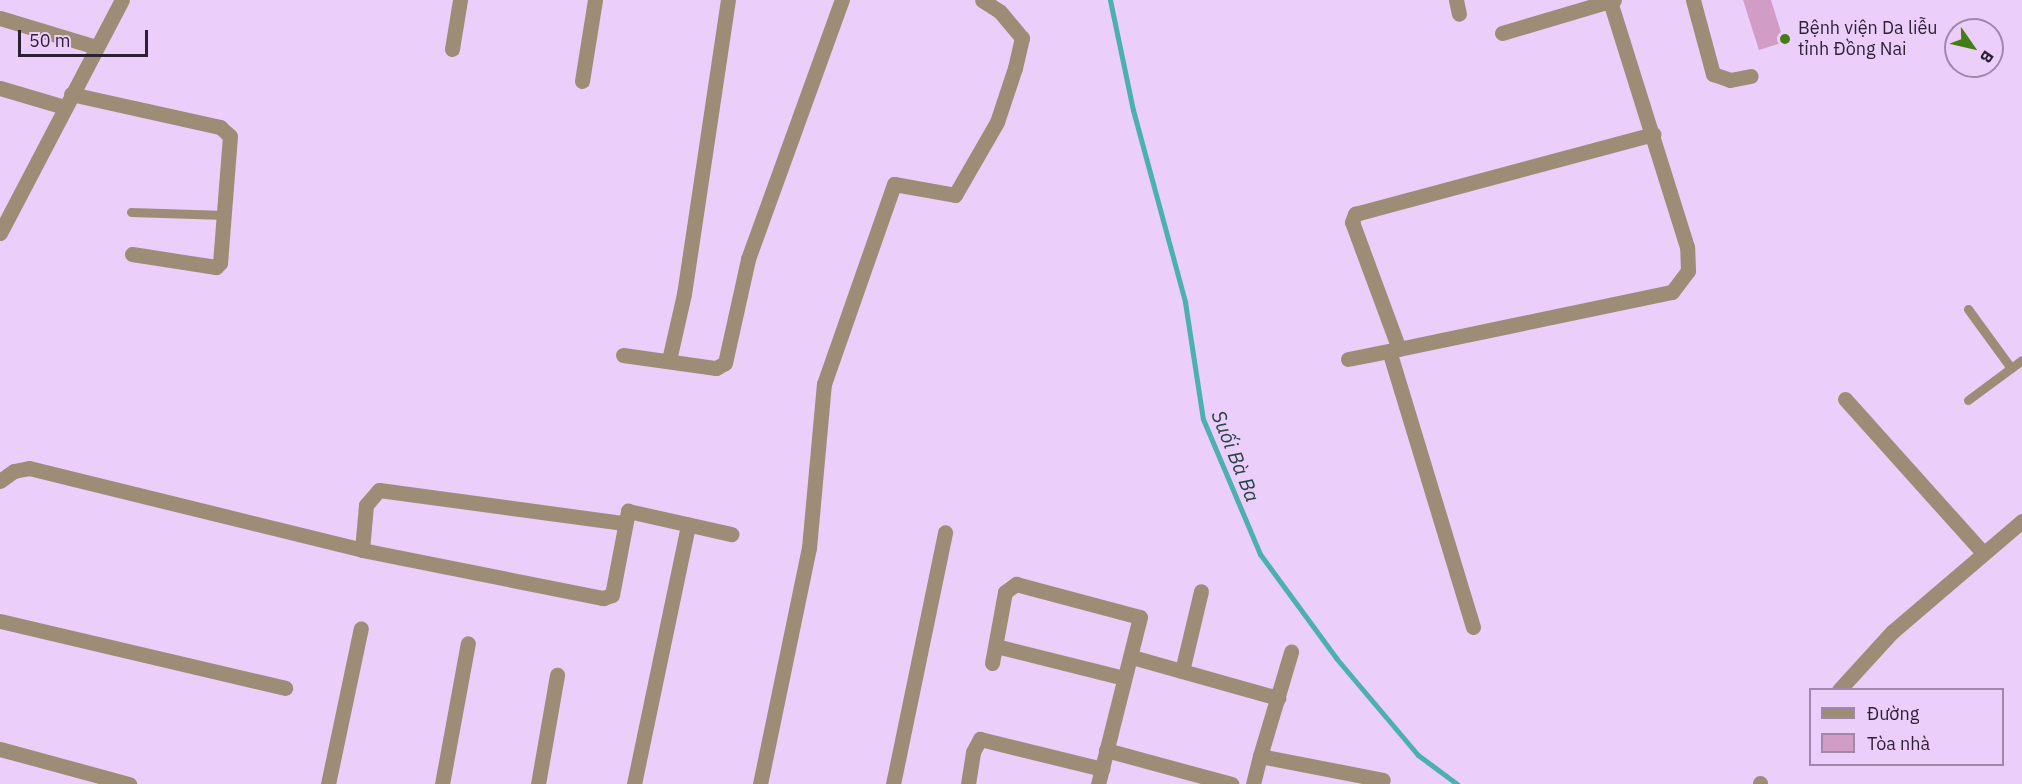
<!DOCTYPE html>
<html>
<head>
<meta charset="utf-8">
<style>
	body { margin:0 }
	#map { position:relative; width:2022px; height:784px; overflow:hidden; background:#ebcefa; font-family:"IBM Plex Sans",sans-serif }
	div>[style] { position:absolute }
	.stream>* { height:5px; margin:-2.5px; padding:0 2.5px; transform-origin:2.5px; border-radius:2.5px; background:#4bb0af }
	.building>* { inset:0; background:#d19cc5 }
	.service>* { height:9px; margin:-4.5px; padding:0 4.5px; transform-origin:4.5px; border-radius:4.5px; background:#9d8c76 }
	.minor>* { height:15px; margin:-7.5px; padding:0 7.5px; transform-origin:7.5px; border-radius:7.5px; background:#9d8c76 }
	.dots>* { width:16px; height:16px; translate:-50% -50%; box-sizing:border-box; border:3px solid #ebcefa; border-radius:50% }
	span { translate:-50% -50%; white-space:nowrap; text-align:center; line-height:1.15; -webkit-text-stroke:5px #ebcefa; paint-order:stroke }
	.poi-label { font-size:18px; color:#2d1f34 }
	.left { translate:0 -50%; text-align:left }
	.water-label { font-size:20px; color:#254444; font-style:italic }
	.legend { position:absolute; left:1809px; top:688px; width:195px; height:78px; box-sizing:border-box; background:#ebcefa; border:2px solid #9f88ab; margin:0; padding:8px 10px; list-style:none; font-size:18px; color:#2d1f34 }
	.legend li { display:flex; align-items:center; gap:12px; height:30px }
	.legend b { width:30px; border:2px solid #9f88ab }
	.north { position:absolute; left:1944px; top:18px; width:60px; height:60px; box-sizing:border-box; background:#ebcefa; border:2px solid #9f88ab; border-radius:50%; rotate:124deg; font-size:16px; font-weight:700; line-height:24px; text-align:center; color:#2d1f34 }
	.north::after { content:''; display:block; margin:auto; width:21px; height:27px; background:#457d15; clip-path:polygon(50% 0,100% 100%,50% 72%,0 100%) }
	.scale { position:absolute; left:18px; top:30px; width:130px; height:27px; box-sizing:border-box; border:3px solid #2d1f34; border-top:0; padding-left:8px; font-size:18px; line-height:21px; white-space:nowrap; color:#2d1f34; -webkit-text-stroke:4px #ebcefa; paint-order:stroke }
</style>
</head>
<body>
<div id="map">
	<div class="stream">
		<i style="left:1110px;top:0;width:112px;rotate:78.2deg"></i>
		<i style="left:1133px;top:110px;width:199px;rotate:74.8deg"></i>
		<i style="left:1185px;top:302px;width:118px;rotate:81.3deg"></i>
		<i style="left:1203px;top:419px;width:147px;rotate:67.1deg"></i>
		<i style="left:1260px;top:554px;width:129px;rotate:53.8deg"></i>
		<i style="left:1336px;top:658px;width:127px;rotate:49.8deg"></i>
		<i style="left:1418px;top:755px;width:49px;rotate:36.6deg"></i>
	</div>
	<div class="building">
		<i style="clip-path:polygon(1743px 0,1771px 0,1784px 42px,1759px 50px)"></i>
	</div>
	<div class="service">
		<i style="left:131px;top:212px;width:94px;rotate:1.8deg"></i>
		<i style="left:1968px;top:309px;width:73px;rotate:53.9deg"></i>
		<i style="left:1968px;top:400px;width:67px;rotate:-36.5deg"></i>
	</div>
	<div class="minor">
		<i style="left:1456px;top:0;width:14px;rotate:78deg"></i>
		<i style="left:1693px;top:0;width:77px;rotate:74.9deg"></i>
		<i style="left:1713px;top:74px;width:18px;rotate:19deg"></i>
		<i style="left:1730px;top:80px;width:21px;rotate:-11deg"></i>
		<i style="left:0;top:18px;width:100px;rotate:16.8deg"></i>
		<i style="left:1502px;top:33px;width:113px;rotate:-16.5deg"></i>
		<i style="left:452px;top:49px;width:50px;rotate:-80.7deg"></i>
		<i style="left:582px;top:81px;width:82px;rotate:-80.9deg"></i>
		<i style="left:0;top:88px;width:67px;rotate:16.5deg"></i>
		<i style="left:71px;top:94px;width:153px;rotate:12.5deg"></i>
		<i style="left:220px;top:127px;width:13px;rotate:42deg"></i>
		<i style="left:230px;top:136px;width:127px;rotate:94.5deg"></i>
		<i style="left:220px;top:263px;width:6px;rotate:135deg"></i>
		<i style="left:216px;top:267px;width:85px;rotate:-171.2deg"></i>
		<i style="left:0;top:233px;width:263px;rotate:-62.4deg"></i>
		<i style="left:1399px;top:349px;width:135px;rotate:-110.3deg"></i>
		<i style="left:1352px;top:222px;width:9px;rotate:-69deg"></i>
		<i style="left:1355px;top:214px;width:309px;rotate:-15deg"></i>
		<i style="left:623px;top:355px;width:94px;rotate:8deg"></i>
		<i style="left:716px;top:368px;width:10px;rotate:-29deg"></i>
		<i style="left:725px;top:363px;width:107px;rotate:-77.5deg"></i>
		<i style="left:748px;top:259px;width:276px;rotate:-70.1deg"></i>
		<i style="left:1348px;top:359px;width:42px;rotate:-11deg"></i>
		<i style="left:669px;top:360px;width:68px;rotate:-77.2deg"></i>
		<i style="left:684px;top:294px;width:297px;rotate:-81.5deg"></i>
		<i style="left:1845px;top:399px;width:207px;rotate:48.1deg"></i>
		<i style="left:0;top:481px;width:17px;rotate:-36deg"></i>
		<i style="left:14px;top:471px;width:15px;rotate:-11deg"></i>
		<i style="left:29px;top:468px;width:343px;rotate:13.8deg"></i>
		<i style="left:362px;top:550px;width:246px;rotate:11.3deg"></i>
		<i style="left:603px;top:598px;width:9px;rotate:-18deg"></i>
		<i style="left:612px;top:595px;width:86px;rotate:-79.2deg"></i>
		<i style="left:628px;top:511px;width:106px;rotate:12.6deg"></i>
		<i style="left:362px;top:550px;width:45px;rotate:-84.9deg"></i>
		<i style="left:366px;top:505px;width:20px;rotate:-49deg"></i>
		<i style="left:379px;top:490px;width:247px;rotate:7.7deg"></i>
		<i style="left:0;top:621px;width:293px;rotate:13.2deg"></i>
		<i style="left:1473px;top:627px;width:288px;rotate:-106.9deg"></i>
		<i style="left:1389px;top:351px;width:289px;rotate:-11.8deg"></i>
		<i style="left:1672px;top:292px;width:26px;rotate:-53deg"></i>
		<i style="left:1688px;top:271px;width:24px;rotate:-92deg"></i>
		<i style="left:1687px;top:247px;width:258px;rotate:-107.4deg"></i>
		<i style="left:1610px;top:1px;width:4px;rotate:-14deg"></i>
		<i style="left:996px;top:646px;width:132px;rotate:14deg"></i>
		<i style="left:1132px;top:657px;width:152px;rotate:15.7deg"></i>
		<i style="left:992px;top:663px;width:72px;rotate:-79.6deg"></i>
		<i style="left:1005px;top:592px;width:14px;rotate:-36deg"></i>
		<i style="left:1016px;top:584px;width:128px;rotate:14.9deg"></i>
		<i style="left:1140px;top:617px;width:172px;rotate:104.1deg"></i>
		<i style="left:1182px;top:671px;width:82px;rotate:-76.6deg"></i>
		<i style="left:1839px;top:690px;width:79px;rotate:-47.6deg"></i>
		<i style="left:1892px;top:632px;width:171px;rotate:-40.5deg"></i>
		<i style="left:0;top:749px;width:134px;rotate:15.2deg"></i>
		<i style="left:1106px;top:750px;width:130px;rotate:15.2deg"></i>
		<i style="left:1260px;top:756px;width:109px;rotate:-73.4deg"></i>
		<i style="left:328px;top:784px;width:159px;rotate:-78.1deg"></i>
		<i style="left:442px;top:784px;width:143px;rotate:-79.6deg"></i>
		<i style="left:538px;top:784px;width:111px;rotate:-80.1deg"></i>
		<i style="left:634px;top:784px;width:265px;rotate:-78.2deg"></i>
		<i style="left:760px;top:784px;width:241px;rotate:-78.3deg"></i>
		<i style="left:809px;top:548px;width:165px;rotate:-84.8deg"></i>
		<i style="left:824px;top:384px;width:212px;rotate:-70.7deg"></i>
		<i style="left:894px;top:184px;width:62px;rotate:10.2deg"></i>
		<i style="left:955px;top:195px;width:84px;rotate:-60.1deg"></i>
		<i style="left:997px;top:122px;width:57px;rotate:-71.6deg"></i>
		<i style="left:1015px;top:68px;width:31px;rotate:-77deg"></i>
		<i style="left:1022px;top:38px;width:35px;rotate:-130deg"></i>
		<i style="left:999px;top:11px;width:20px;rotate:-147deg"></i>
		<i style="left:893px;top:784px;width:257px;rotate:-78.3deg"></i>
		<i style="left:968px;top:784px;width:32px;rotate:-81deg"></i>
		<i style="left:973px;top:752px;width:15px;rotate:-62deg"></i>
		<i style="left:980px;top:739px;width:126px;rotate:13.8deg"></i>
		<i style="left:1253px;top:784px;width:29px;rotate:-76deg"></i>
		<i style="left:1260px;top:756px;width:125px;rotate:11deg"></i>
		<i style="left:1760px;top:784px;width:1px;rotate:-90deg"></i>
	</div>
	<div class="dots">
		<i style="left:1785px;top:39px;background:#457d15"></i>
	</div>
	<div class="poi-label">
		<span class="left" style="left:1798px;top:39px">Bệnh viện Da liễu<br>tỉnh Đồng Nai</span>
	</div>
	<div class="water-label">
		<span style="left:1236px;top:456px;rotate:68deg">Suối Bà Ba</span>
	</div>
	<ul class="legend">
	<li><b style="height:8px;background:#9d8c76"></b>Đường</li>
	<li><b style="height:16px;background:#d19cc5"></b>Tòa nhà</li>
	</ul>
	<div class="north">B</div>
	<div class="scale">50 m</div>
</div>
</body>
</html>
